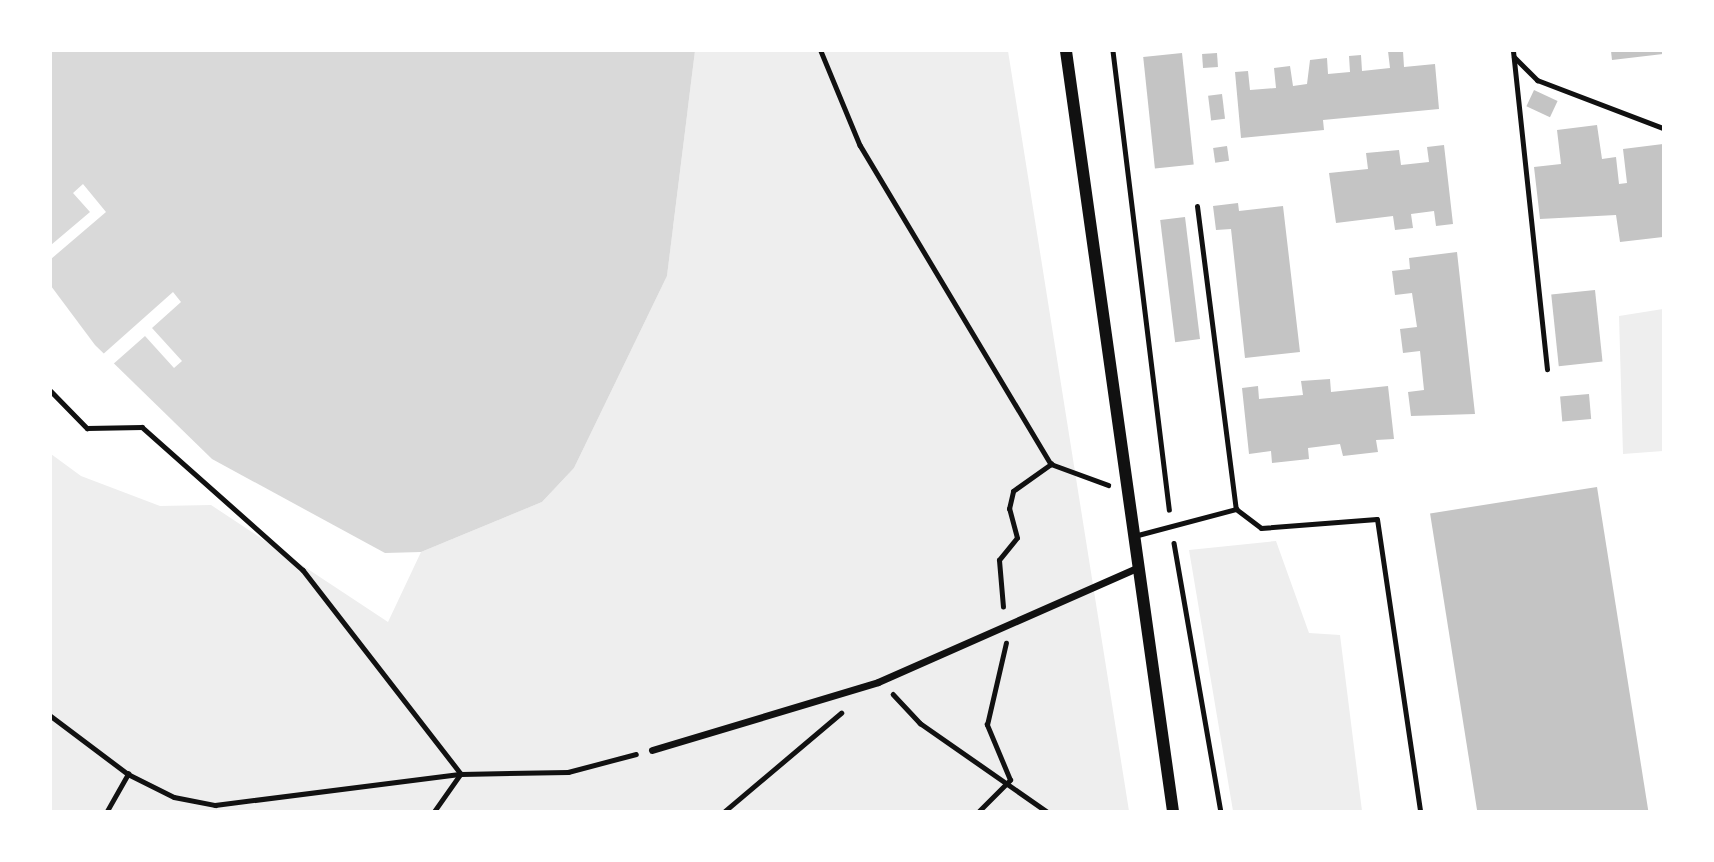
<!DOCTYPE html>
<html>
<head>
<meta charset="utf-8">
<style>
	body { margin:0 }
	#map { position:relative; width:1714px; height:862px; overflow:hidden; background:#fff; font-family:"Titillium Web",sans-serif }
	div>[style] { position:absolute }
	.green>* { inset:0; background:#eee }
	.water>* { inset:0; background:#d9d9d9 }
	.pier>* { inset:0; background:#fff }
	.building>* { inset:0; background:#c4c4c4; transform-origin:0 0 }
	.path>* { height:4.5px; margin:-2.25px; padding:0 2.25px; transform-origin:2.25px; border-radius:2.25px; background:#111 }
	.service>* { height:5px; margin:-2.5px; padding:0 2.5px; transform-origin:2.5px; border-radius:2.5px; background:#111 }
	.minor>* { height:7px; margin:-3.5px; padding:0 3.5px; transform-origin:3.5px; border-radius:3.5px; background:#111 }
	.tertiary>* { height:12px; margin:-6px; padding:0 6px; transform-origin:6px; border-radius:6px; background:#111 }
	span { translate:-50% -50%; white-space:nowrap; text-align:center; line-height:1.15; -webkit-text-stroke:6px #fff; paint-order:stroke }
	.frame { position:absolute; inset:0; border:52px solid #fff; pointer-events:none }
</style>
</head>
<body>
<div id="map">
	<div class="green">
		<i style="clip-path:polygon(695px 51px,1008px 51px,1129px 811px,51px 811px,51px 454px,81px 476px,160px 506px,211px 505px,388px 622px,421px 552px,542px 502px,574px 468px,667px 276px)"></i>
		<i style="clip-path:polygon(1663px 309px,1663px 451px,1623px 454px,1619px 316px)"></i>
		<i style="clip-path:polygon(1276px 541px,1309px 633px,1340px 635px,1362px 811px,1233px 811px,1189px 550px)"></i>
	</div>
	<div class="water">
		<i style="clip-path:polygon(51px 51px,695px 51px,667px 276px,574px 468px,542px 502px,421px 552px,385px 553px,212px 459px,95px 345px,51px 286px)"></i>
	</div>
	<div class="pier">
		<i style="clip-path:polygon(83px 184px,106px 212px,51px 259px,51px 245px,90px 212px,73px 193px)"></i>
		<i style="clip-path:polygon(173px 292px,181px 302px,152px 328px,182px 361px,174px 368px,145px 336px,111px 366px,101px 356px)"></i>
	</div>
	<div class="building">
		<i style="clip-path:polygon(1388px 51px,1403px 51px,1404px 67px,1435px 64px,1439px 109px,1323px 120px,1324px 130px,1241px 138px,1235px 72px,1248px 71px,1250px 90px,1276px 88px,1274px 68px,1290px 66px,1293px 86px,1307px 84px,1310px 60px,1327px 58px,1328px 74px,1350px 72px,1349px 56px,1361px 55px,1362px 71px,1390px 68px)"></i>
		<i style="clip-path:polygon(1611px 51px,1663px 51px,1663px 54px,1612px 60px)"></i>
		<i style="left:1182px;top:53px;width:112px;height:39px;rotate:84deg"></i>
		<i style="left:1217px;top:53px;width:14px;height:15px;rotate:86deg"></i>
		<i style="left:1534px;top:90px;width:26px;height:18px;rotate:25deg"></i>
		<i style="left:1222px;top:94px;width:25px;height:14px;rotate:83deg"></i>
		<i style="clip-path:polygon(1597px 125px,1602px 159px,1616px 157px,1619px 184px,1627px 183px,1623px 149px,1663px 144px,1663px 237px,1620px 242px,1616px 215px,1540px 219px,1534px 167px,1561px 164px,1557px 130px)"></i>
		<i style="clip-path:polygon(1444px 145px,1453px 224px,1436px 226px,1434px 211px,1411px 214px,1413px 228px,1395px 230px,1393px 216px,1336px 223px,1329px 173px,1368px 169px,1366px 153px,1399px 150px,1401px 165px,1429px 162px,1427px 147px)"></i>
		<i style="left:1227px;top:146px;width:15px;height:14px;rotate:82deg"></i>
		<i style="clip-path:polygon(1238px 203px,1239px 211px,1283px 206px,1300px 352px,1245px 358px,1231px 229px,1216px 230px,1213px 206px)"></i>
		<i style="left:1185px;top:217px;width:123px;height:25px;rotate:83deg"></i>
		<i style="clip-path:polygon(1457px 252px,1475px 414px,1411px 416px,1408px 392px,1424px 390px,1420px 351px,1403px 353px,1400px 329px,1417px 327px,1412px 293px,1395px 295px,1392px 271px,1410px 269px,1409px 258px)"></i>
		<i style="left:1595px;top:290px;width:72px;height:44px;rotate:84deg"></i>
		<i style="clip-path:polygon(1330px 379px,1331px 392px,1388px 386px,1394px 439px,1376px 440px,1378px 452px,1343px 456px,1340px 444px,1308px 448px,1309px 459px,1272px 463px,1271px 451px,1249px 454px,1242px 388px,1258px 386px,1259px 399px,1303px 395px,1301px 381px)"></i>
		<i style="left:1589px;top:394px;width:25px;height:29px;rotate:85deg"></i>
		<i style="left:1597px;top:487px;width:328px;height:169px;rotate:81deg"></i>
	</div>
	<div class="path">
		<i style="left:821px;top:51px;width:102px;rotate:67.5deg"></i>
		<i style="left:860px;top:145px;width:372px;rotate:59.1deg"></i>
		<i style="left:1051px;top:464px;width:61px;rotate:20.2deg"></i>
		<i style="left:1113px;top:51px;width:462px;rotate:83deg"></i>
		<i style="left:51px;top:391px;width:52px;rotate:45.8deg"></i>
		<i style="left:87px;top:428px;width:55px;rotate:-1deg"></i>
		<i style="left:142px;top:427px;width:215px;rotate:41.6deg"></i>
		<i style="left:303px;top:570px;width:258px;rotate:52.2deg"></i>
		<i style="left:461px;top:774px;width:45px;rotate:125.1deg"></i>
		<i style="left:1174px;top:543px;width:272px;rotate:80.1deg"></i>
		<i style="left:1003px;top:607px;width:47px;rotate:-94.9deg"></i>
		<i style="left:999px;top:560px;width:28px;rotate:-51deg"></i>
		<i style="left:1017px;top:538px;width:30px;rotate:-105deg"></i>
		<i style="left:1009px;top:509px;width:18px;rotate:-77deg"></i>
		<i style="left:1013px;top:491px;width:47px;rotate:-35.4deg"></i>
		<i style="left:893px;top:694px;width:40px;rotate:47deg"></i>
		<i style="left:920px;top:723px;width:154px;rotate:34.9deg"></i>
		<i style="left:51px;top:716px;width:96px;rotate:37deg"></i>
		<i style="left:128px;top:774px;width:51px;rotate:26.6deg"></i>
		<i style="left:174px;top:797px;width:42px;rotate:11deg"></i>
		<i style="left:215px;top:805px;width:248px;rotate:-7.2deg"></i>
		<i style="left:461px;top:774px;width:107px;rotate:-1.1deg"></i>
		<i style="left:568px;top:772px;width:70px;rotate:-14.8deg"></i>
		<i style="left:107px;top:811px;width:43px;rotate:-60.4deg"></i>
		<i style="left:725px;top:811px;width:152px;rotate:-40.2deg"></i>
		<i style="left:979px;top:811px;width:44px;rotate:-45deg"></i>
		<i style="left:1010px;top:780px;width:60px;rotate:-112.7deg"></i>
		<i style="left:987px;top:725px;width:84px;rotate:-77deg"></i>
	</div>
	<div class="service">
		<i style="left:1513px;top:51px;width:320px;rotate:83.9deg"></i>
		<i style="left:1514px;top:57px;width:33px;rotate:45deg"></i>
		<i style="left:1537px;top:80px;width:135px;rotate:20.9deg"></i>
		<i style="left:1197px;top:206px;width:305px;rotate:82.7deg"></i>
		<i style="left:1134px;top:536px;width:106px;rotate:-14.8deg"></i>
		<i style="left:1236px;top:509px;width:31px;rotate:37deg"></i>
		<i style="left:1261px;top:528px;width:116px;rotate:-4.4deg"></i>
		<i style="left:1377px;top:519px;width:295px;rotate:81.6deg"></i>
	</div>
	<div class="minor">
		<i style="left:652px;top:750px;width:236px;rotate:-16.7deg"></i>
		<i style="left:878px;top:682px;width:282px;rotate:-23.8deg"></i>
	</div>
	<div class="tertiary">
		<i style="left:1066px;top:51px;width:767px;rotate:81.99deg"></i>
	</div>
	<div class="frame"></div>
</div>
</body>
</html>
